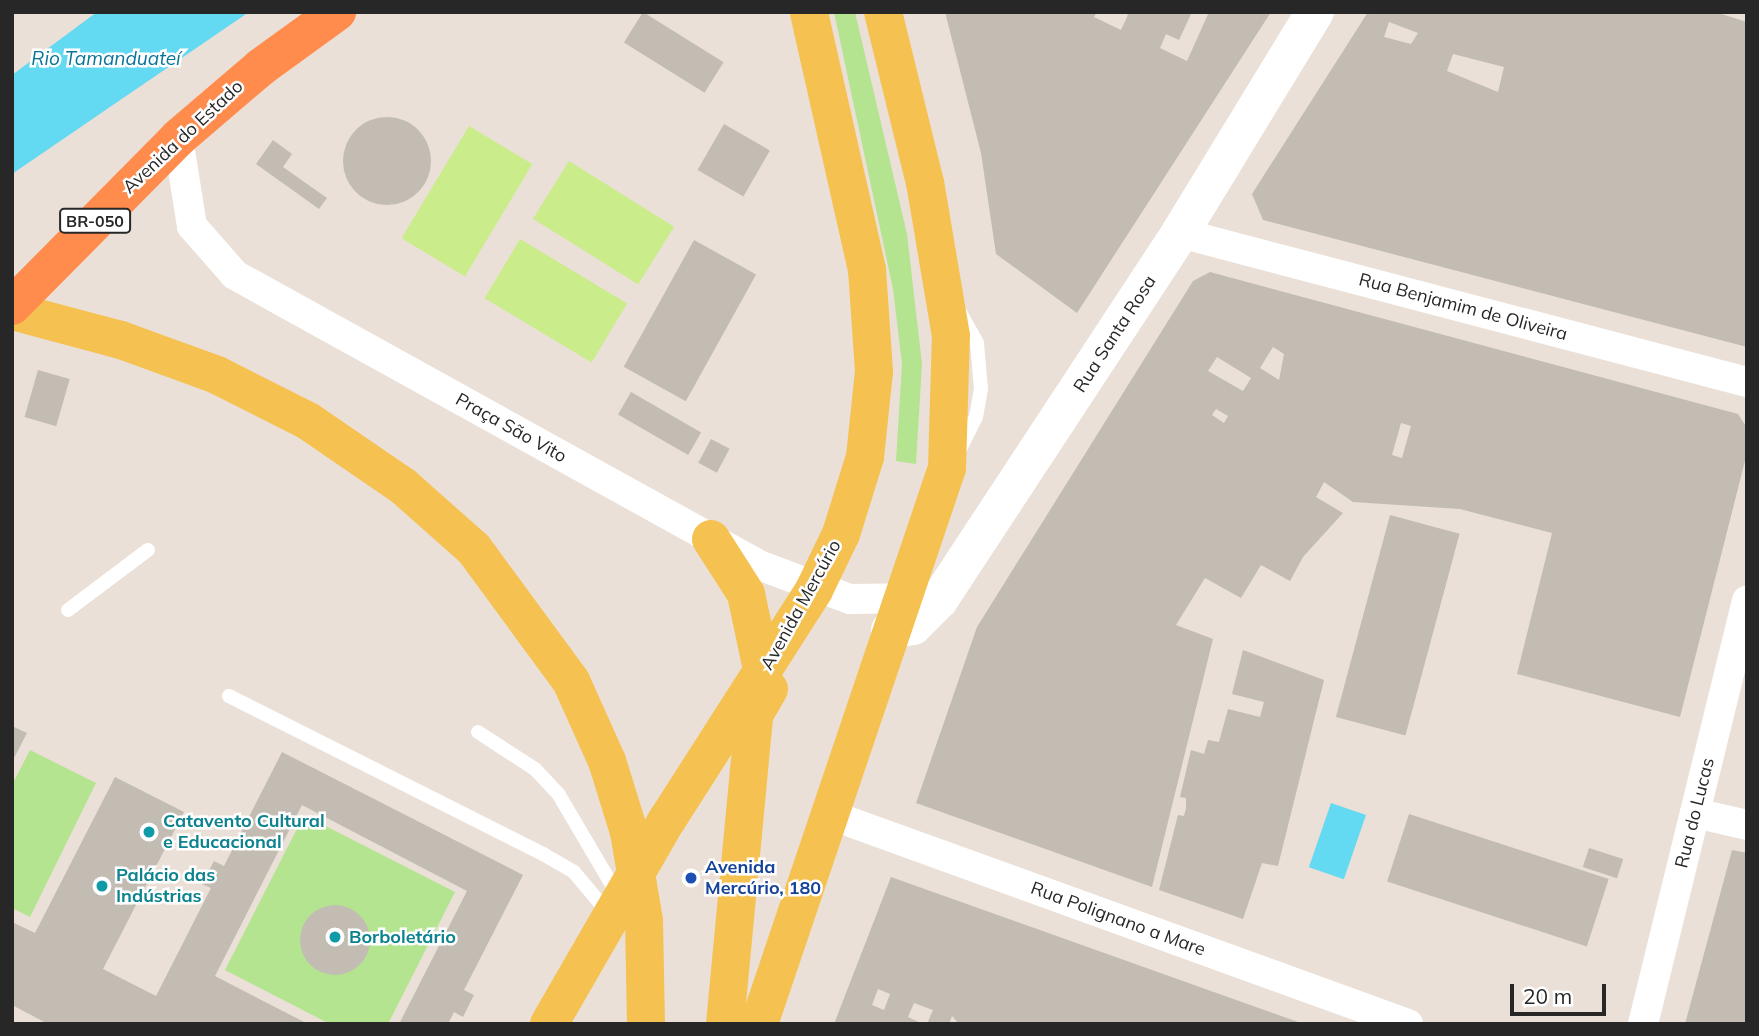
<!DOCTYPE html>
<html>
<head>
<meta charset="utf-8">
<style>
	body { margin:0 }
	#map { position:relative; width:1759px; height:1036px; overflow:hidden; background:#eae0d7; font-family:Mulish,sans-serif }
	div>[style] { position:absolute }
	.green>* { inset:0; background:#b4e490 }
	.pitch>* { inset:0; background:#cbec8b; transform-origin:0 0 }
	.water>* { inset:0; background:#64d9f2; transform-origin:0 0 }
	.building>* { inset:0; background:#c2bcb3; transform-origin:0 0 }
	.round { border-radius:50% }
	.lane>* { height:14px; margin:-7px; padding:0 7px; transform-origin:7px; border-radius:7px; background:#fff }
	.street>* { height:30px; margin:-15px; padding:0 15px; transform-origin:15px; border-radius:15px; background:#fff }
	.secondary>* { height:38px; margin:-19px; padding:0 19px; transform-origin:19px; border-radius:19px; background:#fff }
	.primary>* { height:38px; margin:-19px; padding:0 19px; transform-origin:19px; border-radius:19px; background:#f5c151 }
	.highway>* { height:38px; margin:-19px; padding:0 19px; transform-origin:19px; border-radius:19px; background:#ff8b4d }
	.dots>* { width:19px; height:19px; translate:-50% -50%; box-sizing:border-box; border:4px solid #fff; border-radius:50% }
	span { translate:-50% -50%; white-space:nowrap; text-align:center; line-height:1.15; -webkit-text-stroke:5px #fff; paint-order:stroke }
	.shield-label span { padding:2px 5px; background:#fff; border:2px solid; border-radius:5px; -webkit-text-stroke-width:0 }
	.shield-label { font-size:16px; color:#272727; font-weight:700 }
	.street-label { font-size:18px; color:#272727 }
	.culture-label { font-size:18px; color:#0d838f; font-weight:700 }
	.left { translate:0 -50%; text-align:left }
	.transit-label { font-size:18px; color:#164399; font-weight:700 }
	.water-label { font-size:19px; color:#087499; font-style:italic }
	.frame { position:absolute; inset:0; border:14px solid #272727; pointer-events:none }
	.scale { position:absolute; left:1510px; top:984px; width:96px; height:32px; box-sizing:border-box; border:4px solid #272727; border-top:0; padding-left:9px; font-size:21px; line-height:24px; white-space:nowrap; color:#272727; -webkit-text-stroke:5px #fff; paint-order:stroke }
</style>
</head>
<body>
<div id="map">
	<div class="green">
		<i style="clip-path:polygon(834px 12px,855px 12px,907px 234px,922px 364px,916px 464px,896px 461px,902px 364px,893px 289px)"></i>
		<i style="clip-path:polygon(30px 750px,96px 783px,30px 917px,12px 908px,12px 785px)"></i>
		<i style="clip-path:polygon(304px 815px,455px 892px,388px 1024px,330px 1024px,225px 970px)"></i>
	</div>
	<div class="pitch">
		<i style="left:469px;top:126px;width:74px;height:131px;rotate:31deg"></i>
		<i style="left:569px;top:161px;width:124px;height:68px;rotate:32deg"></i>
		<i style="left:520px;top:239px;width:125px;height:69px;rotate:31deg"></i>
	</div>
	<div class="water">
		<i style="clip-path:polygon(97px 12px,249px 12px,12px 174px,12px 75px)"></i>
		<i style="left:1331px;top:803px;width:37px;height:68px;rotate:19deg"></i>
	</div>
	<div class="building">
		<i style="left:643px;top:12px;width:95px;height:36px;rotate:32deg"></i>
		<i style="clip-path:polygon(945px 12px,1097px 12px,1094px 17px,1121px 30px,1128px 15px,1123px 12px,1192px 12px,1179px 40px,1166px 34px,1160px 48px,1187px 61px,1209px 12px,1271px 12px,1077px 313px,996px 254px,981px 153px)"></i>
		<i style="clip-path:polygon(evenodd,1368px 12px,1715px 12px,1747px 22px,1747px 347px,1263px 220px,1252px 194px,1368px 12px,1389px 22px,1418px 33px,1411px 44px,1384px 37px,1389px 22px,1368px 12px,1453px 54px,1504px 67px,1498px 92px,1447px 71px,1453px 54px)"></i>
		<i class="round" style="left:343px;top:117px;width:88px;height:88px"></i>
		<i style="left:724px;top:124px;width:53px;height:53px;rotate:30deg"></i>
		<i style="clip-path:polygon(273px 140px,292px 154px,283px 167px,327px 198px,319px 209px,256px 164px)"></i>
		<i style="left:694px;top:240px;width:71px;height:145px;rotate:29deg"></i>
		<i style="clip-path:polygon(evenodd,1210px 272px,1738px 414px,1747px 428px,1747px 453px,1680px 717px,1517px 674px,1552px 533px,1460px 509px,1353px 502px,1324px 482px,1316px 497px,1343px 513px,1303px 557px,1290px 581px,1261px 565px,1241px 598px,1205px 578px,1176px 625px,1213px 639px,1152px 887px,916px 803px,977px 627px,1193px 281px,1210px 272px,1273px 347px,1284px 354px,1279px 380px,1260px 368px,1273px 347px,1210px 272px,1217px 357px,1251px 378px,1243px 391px,1208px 371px,1217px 357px,1210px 272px,1216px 409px,1228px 416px,1224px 423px,1212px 415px,1216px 409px,1210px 272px,1401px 423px,1411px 426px,1402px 458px,1392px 455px,1401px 423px)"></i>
		<i style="left:38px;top:370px;width:33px;height:49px;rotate:16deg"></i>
		<i style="left:631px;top:392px;width:81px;height:26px;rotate:30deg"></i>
		<i style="left:711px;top:439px;width:21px;height:27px;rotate:28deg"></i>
		<i style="left:1390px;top:515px;width:72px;height:209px;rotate:15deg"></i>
		<i style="clip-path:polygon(1243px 650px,1324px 680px,1278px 866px,1262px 863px,1243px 919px,1159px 890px,1178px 815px,1184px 816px,1186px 808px,1186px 798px,1180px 797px,1191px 750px,1204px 754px,1208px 740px,1219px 742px,1228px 709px,1260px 717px,1264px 702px,1232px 694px)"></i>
		<i style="clip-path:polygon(12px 726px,27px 733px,12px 762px)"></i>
		<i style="clip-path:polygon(282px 752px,523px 875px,464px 990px,474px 995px,463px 1017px,454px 1012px,448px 1024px,399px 1024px,467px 891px,302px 805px,215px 976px,308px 1024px,48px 1024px,12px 1005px,12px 922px,35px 933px,115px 777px,184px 812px,103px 969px,156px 996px,211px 888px,202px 884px,214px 861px,224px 866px)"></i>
		<i style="left:1409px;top:814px;width:210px;height:71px;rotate:18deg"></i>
		<i style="left:1589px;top:848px;width:36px;height:20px;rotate:18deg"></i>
		<i style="clip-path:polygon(1732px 850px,1747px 853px,1747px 1024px,1685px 1024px)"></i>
		<i style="clip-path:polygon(evenodd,891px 877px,1301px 1023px,1301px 1024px,959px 1024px,952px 1016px,949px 1024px,927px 1024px,933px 1010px,914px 1003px,908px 1017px,923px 1024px,834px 1024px,891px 877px,878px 989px,890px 994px,884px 1010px,872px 1005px,878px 989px)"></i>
		<i class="round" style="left:300px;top:905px;width:70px;height:70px"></i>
	</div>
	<div class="lane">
		<i style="left:958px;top:453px;width:40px;rotate:-63.4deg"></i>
		<i style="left:976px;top:417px;width:28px;rotate:-80deg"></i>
		<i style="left:981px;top:389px;width:46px;rotate:-95deg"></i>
		<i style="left:977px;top:343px;width:35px;rotate:-119deg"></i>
		<i style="left:68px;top:610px;width:100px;rotate:-36.9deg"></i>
		<i style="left:229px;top:696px;width:352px;rotate:26.7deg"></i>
		<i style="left:543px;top:854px;width:36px;rotate:30deg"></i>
		<i style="left:574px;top:872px;width:56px;rotate:50.1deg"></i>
		<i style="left:478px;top:732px;width:68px;rotate:33deg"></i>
		<i style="left:535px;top:769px;width:35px;rotate:47deg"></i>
		<i style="left:559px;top:795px;width:116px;rotate:59.5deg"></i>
	</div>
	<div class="street">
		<i style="left:178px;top:138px;width:89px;rotate:81deg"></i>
		<i style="left:192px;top:226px;width:65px;rotate:48.7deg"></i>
		<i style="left:235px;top:275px;width:599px;rotate:28.96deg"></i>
		<i style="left:759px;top:565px;width:97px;rotate:20.5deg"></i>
		<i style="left:850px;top:599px;width:71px;rotate:-0.8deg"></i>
		<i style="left:1180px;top:233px;width:586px;rotate:14.72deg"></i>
		<i style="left:1695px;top:813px;width:53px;rotate:13deg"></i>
		<i style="left:828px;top:814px;width:617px;rotate:19.9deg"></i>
		<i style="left:1643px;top:1024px;width:436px;rotate:-76.2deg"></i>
	</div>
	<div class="secondary">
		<i style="left:890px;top:630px;width:23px;rotate:-10deg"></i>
		<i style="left:913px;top:626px;width:37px;rotate:-45deg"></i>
		<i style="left:939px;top:600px;width:439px;rotate:-56.7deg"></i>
		<i style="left:1180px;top:233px;width:259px;rotate:-58.6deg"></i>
	</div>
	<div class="primary">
		<i style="left:12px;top:311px;width:113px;rotate:14.9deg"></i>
		<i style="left:121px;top:340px;width:102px;rotate:20deg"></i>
		<i style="left:217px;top:375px;width:102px;rotate:26.8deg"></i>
		<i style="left:308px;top:421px;width:115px;rotate:34.4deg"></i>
		<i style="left:403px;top:486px;width:95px;rotate:41.6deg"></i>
		<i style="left:474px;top:549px;width:164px;rotate:53.7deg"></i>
		<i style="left:571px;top:681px;width:88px;rotate:65.8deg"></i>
		<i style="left:607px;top:761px;width:74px;rotate:72.8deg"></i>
		<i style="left:629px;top:832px;width:90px;rotate:80.4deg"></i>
		<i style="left:644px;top:921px;width:103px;rotate:88.9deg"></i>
		<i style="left:711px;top:539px;width:65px;rotate:57.5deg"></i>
		<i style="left:746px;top:594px;width:82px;rotate:78deg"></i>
		<i style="left:549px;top:1024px;width:236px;rotate:-60deg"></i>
		<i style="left:667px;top:820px;width:273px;rotate:-57.4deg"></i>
		<i style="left:814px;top:590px;width:62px;rotate:-64.3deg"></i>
		<i style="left:841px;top:534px;width:81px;rotate:-72.7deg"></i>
		<i style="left:865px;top:457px;width:85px;rotate:-84deg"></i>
		<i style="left:874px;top:372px;width:102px;rotate:-93.9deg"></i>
		<i style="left:867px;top:270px;width:264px;rotate:-102.7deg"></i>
		<i style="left:725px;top:1024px;width:310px;rotate:-84.6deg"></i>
		<i style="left:754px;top:715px;width:30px;rotate:-60deg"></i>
		<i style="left:759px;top:1024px;width:587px;rotate:-71.32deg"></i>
		<i style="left:947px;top:468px;width:132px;rotate:-88.3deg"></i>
		<i style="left:951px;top:336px;width:155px;rotate:-99.6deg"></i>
		<i style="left:925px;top:183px;width:176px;rotate:-103.8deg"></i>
	</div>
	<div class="highway">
		<i style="left:12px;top:306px;width:236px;rotate:-45.3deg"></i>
		<i style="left:178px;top:138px;width:109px;rotate:-40.5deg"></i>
		<i style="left:261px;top:67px;width:94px;rotate:-35.9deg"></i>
	</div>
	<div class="dots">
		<i style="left:149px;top:832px;background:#0f9aa8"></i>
		<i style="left:691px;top:878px;background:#1a4fb4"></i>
		<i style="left:102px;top:886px;background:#0f9aa8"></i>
		<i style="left:335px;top:937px;background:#0f9aa8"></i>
	</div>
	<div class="shield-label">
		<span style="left:95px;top:221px">BR-050</span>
	</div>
	<div class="street-label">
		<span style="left:183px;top:137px;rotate:-43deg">Avenida do Estado</span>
		<span style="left:1463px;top:307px;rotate:15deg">Rua Benjamim de Oliveira</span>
		<span style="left:1115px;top:334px;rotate:-57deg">Rua Santa Rosa</span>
		<span style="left:511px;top:428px;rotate:29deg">Praça São Vito</span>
		<span style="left:801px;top:605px;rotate:-61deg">Avenida Mercúrio</span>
		<span style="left:1695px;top:813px;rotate:-76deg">Rua do Lucas</span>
		<span style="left:1118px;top:919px;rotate:20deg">Rua Polignano a Mare</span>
	</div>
	<div class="culture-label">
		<span class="left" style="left:163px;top:832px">Catavento Cultural<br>e Educacional</span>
		<span class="left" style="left:116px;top:886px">Palácio das<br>Indústrias</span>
		<span class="left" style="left:349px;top:937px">Borboletário</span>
	</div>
	<div class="transit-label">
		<span class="left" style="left:705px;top:878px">Avenida<br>Mercúrio, 180</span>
	</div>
	<div class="water-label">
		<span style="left:106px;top:59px">Rio Tamanduateí</span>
	</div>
	<div class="frame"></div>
	<div class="scale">20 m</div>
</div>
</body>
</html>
